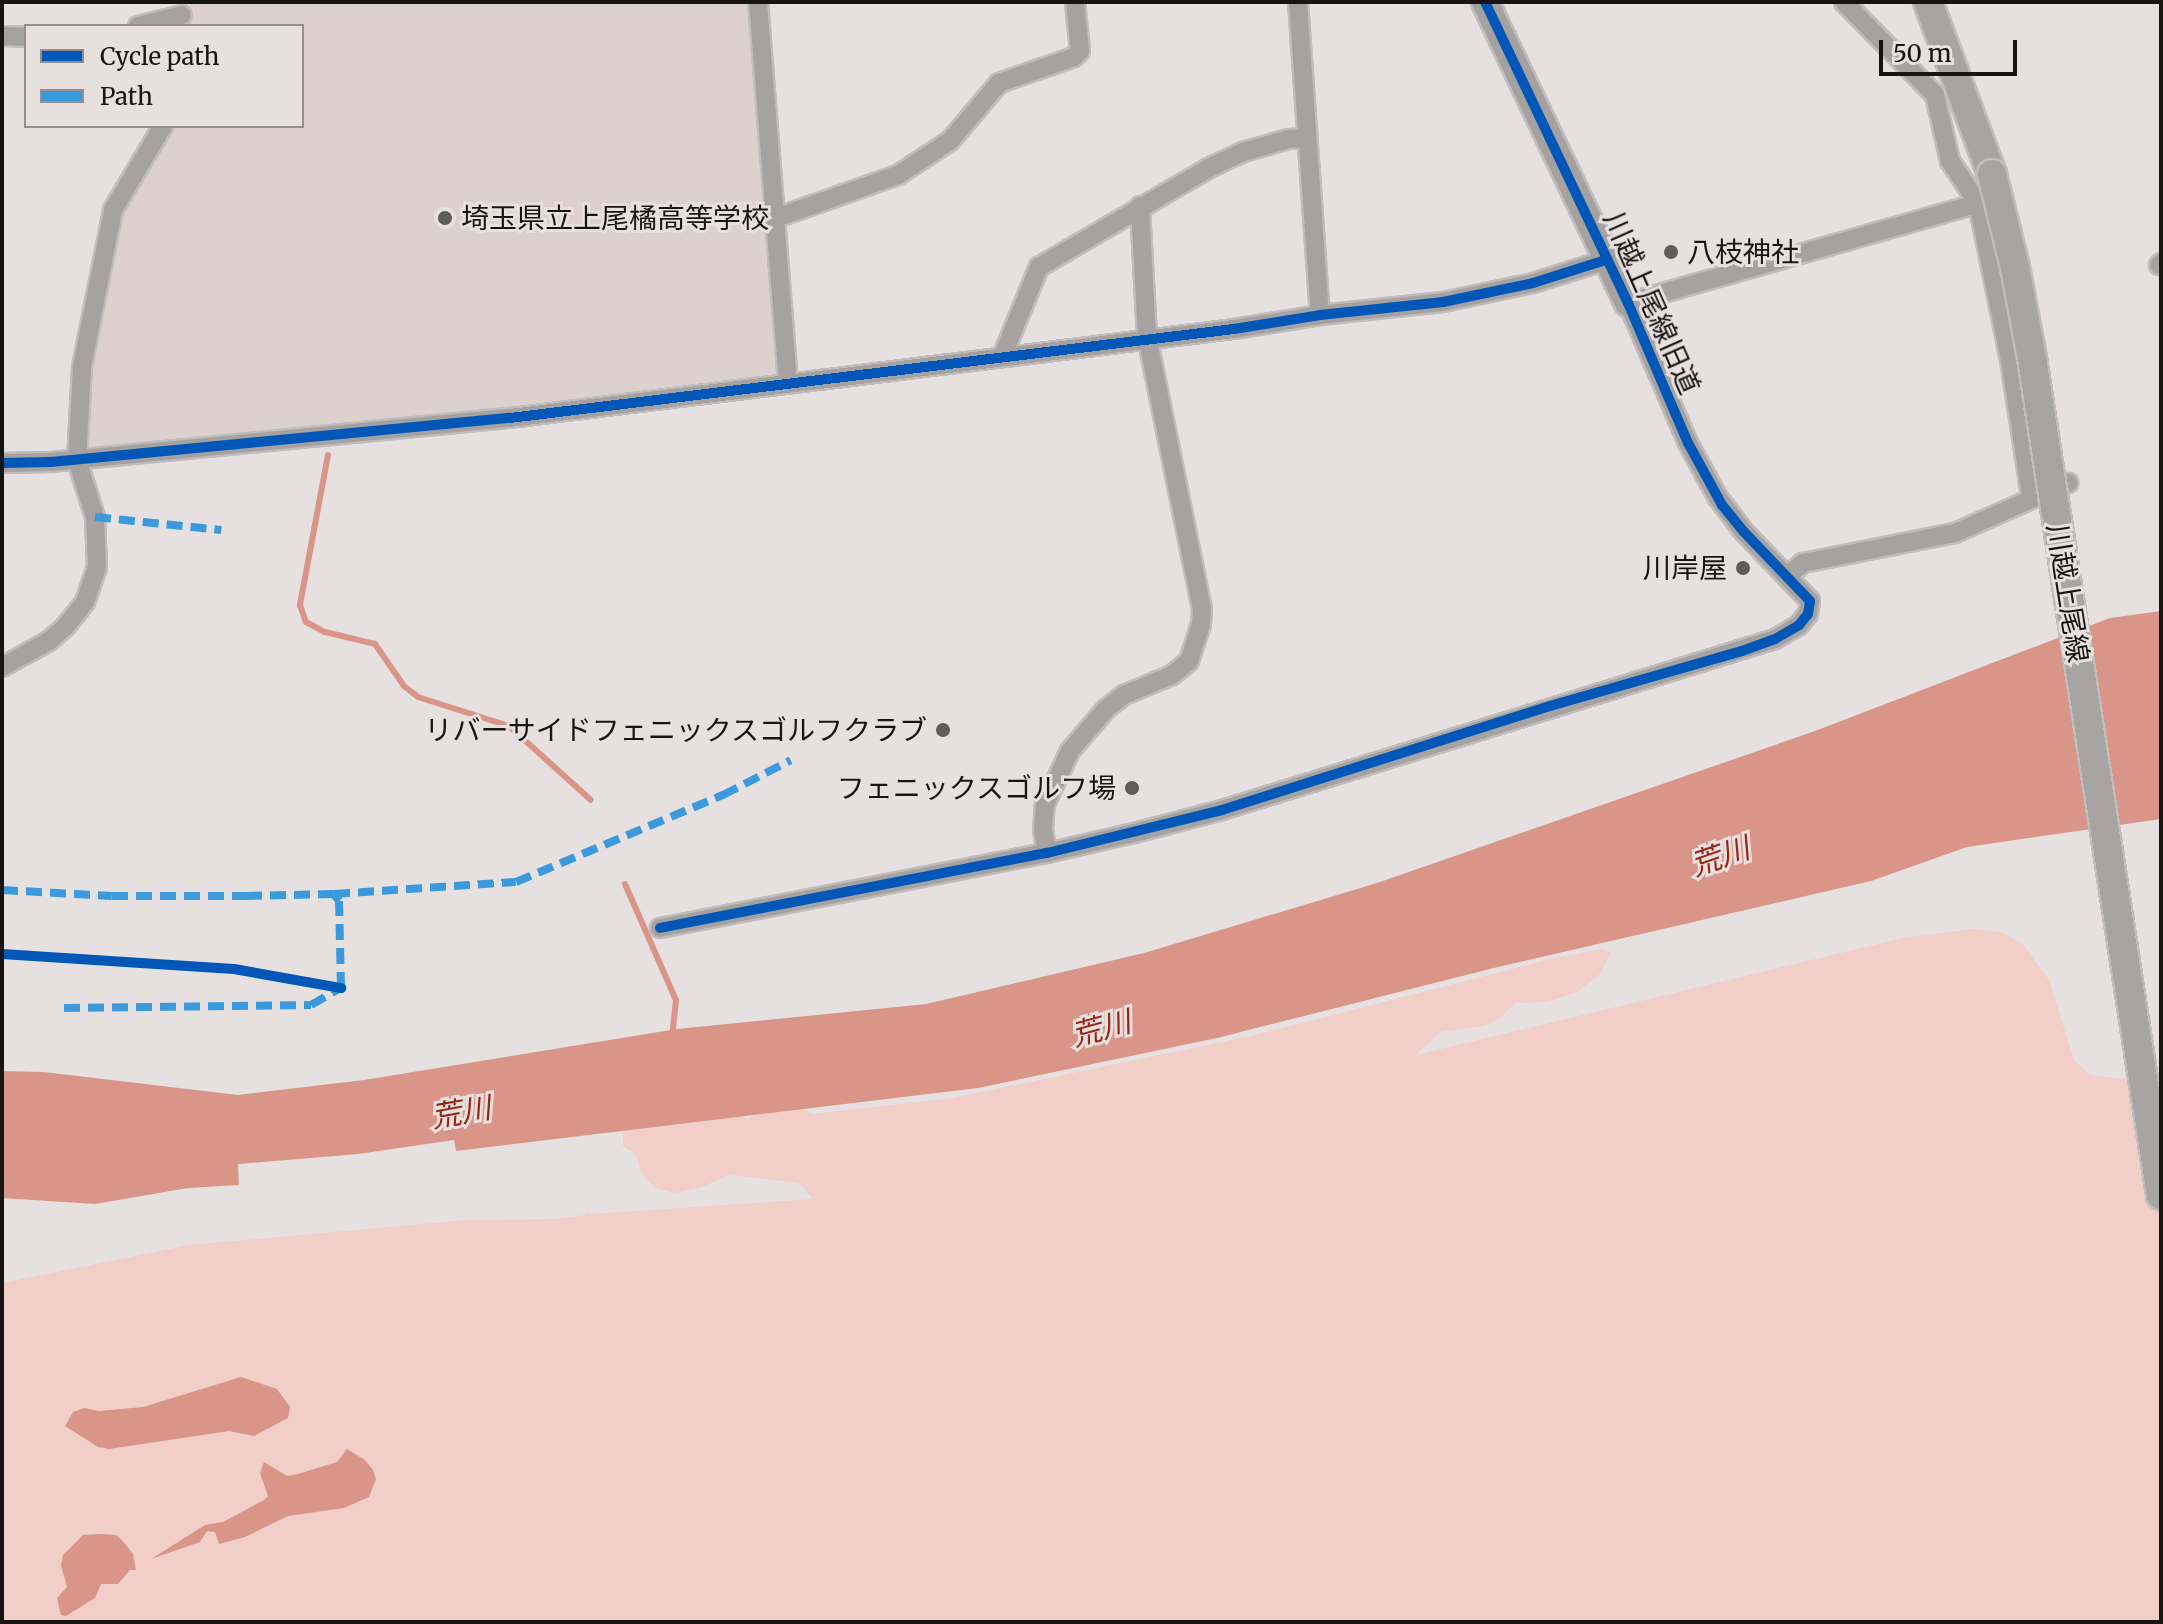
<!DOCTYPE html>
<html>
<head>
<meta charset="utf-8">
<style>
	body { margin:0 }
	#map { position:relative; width:2163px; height:1624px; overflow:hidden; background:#e6e1e0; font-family:Merriweather,"Noto Sans JP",serif }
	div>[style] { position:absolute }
	.built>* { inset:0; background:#ddd1cf }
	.green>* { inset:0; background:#f1cec7 }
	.water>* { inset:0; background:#d99588 }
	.stream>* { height:6px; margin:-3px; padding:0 3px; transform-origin:3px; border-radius:3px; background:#d99588 }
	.roads { filter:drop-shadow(2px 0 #c0bdbc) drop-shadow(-2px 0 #c0bdbc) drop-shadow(0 2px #c0bdbc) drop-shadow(0 -2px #c0bdbc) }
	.street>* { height:18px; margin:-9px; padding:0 9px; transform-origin:9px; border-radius:9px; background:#a5a2a1 }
	.secondary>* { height:26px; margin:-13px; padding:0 13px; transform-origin:13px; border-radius:13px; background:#a4a1a0 }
	.primary>* { height:28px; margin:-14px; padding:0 14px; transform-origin:14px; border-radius:14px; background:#a7a5a4 }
	.bridges { filter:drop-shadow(2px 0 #c0bdbc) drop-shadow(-2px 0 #c0bdbc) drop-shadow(0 2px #c0bdbc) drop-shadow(0 -2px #c0bdbc) }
	.primary-bridge>* { height:28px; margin:-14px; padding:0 14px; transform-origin:14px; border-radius:14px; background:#a7a5a4 }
	.quiet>* { height:8px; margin-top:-4px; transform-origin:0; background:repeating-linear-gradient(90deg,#3b9ade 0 16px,transparent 0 24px) }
	.cycleway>* { height:10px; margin:-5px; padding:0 5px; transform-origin:5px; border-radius:5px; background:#0057b8 }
	.dots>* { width:22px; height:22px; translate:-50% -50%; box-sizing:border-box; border:4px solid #e8e0de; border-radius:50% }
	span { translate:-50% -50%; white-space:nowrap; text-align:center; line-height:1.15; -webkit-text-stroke:6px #e8e0de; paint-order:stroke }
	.poi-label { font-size:28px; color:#171514 }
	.left { translate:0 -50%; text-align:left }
	.right { translate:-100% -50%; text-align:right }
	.street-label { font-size:28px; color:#171514 }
	.water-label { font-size:30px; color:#982614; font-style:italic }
	.frame { position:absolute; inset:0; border:4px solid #171514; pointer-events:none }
	.legend { position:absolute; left:24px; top:24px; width:280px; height:104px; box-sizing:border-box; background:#e8e0de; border:2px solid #948f8d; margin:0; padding:10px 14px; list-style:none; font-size:24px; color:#171514 }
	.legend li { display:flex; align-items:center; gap:16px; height:40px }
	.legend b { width:40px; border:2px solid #948f8d }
	.scale { position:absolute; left:1879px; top:40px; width:138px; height:36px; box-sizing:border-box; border:4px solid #171514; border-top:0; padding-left:10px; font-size:24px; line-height:28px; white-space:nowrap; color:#171514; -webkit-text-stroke:6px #e8e0de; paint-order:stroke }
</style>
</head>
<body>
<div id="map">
	<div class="built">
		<i style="clip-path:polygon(190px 2px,752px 2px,780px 371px,775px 378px,541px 407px,94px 452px,88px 446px,86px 422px,104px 283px,126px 206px,167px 126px,302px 126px,302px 26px,189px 26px)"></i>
	</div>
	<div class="green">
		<i style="clip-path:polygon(1973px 929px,2001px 932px,2023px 944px,2049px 980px,2074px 1060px,2090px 1075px,2161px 1083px,2161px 1622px,2px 1622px,2px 1283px,189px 1245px,466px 1220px,556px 1219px,585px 1215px,586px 1212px,592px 1214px,813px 1199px,799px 1183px,729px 1175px,702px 1187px,675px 1193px,655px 1188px,642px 1174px,635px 1154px,623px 1146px,623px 1125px,729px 1111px,748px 1119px,767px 1107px,790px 1105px,813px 1114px,952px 1098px,1251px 1036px,1547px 960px,1603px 949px,1611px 953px,1600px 974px,1577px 992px,1548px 1002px,1515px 1003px,1500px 1018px,1485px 1026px,1440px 1032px,1416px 1055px,1903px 938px)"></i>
	</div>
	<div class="water">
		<i style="clip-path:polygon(2161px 611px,2161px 819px,1967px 847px,1871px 881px,1494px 968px,1217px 1038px,978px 1088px,456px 1151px,454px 1140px,358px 1154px,238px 1164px,239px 1185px,188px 1188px,95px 1204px,2px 1198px,2px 1071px,44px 1072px,238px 1095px,364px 1080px,677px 1029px,926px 1004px,1144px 953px,1377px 883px,1815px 731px,2110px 618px)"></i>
		<i style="clip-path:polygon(241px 1377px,277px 1389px,290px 1407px,288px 1418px,254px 1436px,229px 1431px,109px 1449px,98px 1447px,65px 1426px,73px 1412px,84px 1408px,99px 1411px,143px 1407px)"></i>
		<i style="clip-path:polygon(347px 1449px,365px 1460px,373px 1470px,376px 1479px,369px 1497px,344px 1508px,288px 1516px,245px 1537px,219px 1544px,215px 1532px,207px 1531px,200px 1542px,151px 1559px,205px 1525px,223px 1522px,264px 1500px,268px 1496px,260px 1473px,264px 1462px,287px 1476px,298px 1474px,337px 1462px)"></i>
		<i style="clip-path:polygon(101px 1534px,116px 1535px,122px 1540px,133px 1554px,136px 1570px,130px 1570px,118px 1584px,101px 1584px,95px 1598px,66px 1616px,61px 1615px,57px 1598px,67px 1587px,61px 1565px,63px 1555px,83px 1535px)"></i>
	</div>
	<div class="stream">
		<i style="left:328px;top:455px;width:153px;rotate:100.6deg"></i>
		<i style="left:300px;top:605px;width:18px;rotate:71deg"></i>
		<i style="left:306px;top:622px;width:21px;rotate:28deg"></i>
		<i style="left:325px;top:632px;width:51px;rotate:13.5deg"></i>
		<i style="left:375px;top:644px;width:51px;rotate:55.4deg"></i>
		<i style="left:404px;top:686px;width:18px;rotate:38deg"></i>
		<i style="left:418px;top:697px;width:96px;rotate:17.7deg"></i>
		<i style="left:509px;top:726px;width:110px;rotate:42.1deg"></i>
		<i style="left:625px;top:884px;width:127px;rotate:66.3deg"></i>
		<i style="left:676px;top:1000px;width:38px;rotate:96deg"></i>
	</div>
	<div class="roads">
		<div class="street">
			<i style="left:758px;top:2px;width:381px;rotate:85.5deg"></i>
			<i style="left:1298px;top:2px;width:314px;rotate:86deg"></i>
			<i style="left:1844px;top:2px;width:130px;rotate:45.6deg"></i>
			<i style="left:1935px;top:95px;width:68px;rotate:77.2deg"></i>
			<i style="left:1950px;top:161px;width:50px;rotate:56.3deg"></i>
			<i style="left:1978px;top:203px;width:160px;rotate:78.5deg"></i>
			<i style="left:2010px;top:360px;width:138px;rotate:81.2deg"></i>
			<i style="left:138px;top:26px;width:45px;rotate:-14deg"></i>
			<i style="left:2px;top:36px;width:24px;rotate:2deg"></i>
			<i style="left:773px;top:219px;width:133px;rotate:-19.4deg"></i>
			<i style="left:898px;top:175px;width:62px;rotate:-33.2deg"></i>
			<i style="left:950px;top:141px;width:76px;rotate:-49.8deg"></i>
			<i style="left:999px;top:83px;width:79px;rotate:-19.1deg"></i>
			<i style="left:1074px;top:57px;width:8px;rotate:-45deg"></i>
			<i style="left:1080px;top:51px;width:49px;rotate:-95.8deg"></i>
			<i style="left:2159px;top:265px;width:3px;rotate:-45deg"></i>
			<i style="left:1003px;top:355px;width:95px;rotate:-67.8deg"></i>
			<i style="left:1039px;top:267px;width:199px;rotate:-30.2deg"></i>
			<i style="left:1211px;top:167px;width:35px;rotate:-25deg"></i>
			<i style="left:1243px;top:152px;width:48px;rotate:-15.8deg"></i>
			<i style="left:1289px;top:139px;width:18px;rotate:-3deg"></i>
			<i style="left:2px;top:463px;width:49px;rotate:-1.2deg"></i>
			<i style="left:51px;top:462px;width:461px;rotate:-5.5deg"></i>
			<i style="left:510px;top:418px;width:729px;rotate:-7.01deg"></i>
			<i style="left:1234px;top:329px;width:87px;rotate:-9.2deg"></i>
			<i style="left:1320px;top:315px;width:124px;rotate:-6deg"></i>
			<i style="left:1443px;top:302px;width:92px;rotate:-11.9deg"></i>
			<i style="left:1533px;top:283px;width:77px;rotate:-17.5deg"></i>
			<i style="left:1787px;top:576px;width:21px;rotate:-39deg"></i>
			<i style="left:1803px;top:563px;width:155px;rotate:-11.2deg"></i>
			<i style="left:1955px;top:533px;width:124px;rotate:-23.9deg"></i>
			<i style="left:2px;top:667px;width:54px;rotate:-29deg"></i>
			<i style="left:49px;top:641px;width:21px;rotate:-41deg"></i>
			<i style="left:65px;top:627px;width:32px;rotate:-51deg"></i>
			<i style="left:85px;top:602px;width:37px;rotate:-71deg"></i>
			<i style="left:97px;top:567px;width:50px;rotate:-92.3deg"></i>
			<i style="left:95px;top:517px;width:60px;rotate:-107.5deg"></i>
			<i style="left:77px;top:460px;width:93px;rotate:-86.9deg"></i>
			<i style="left:82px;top:367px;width:160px;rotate:-78.8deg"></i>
			<i style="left:113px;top:210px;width:98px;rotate:-59.2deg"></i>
			<i style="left:1047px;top:853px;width:23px;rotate:-100deg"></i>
			<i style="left:1043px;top:830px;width:26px;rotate:-86deg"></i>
			<i style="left:1045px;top:804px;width:59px;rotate:-64.7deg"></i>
			<i style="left:1070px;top:751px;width:55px;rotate:-49.4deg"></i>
			<i style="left:1106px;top:709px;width:23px;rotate:-38deg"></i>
			<i style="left:1124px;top:695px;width:52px;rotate:-22.6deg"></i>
			<i style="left:1172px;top:675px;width:22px;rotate:-39deg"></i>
			<i style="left:1189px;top:661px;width:39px;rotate:-72deg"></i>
			<i style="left:1201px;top:624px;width:15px;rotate:-86deg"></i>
			<i style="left:1202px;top:609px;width:278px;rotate:-101.4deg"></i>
			<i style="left:1147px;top:337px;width:131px;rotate:-93.1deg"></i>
			<i style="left:660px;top:928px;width:394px;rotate:-11deg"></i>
			<i style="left:1047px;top:853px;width:98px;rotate:-13deg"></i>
			<i style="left:1142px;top:831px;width:83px;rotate:-14.7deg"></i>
			<i style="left:1222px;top:810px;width:579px;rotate:-17.18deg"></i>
			<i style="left:1775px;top:639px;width:28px;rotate:-30deg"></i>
			<i style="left:1799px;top:625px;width:14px;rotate:-51deg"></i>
			<i style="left:1808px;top:614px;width:13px;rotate:-81deg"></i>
			<i style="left:1810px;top:601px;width:95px;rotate:-133.7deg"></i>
			<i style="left:1744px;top:532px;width:43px;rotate:-127.4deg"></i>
			<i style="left:1718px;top:498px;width:63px;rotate:-118.6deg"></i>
			<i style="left:1688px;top:443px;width:152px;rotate:-113.2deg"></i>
			<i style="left:1628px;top:303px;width:364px;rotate:-15.9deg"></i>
		</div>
		<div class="secondary">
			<i style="left:1485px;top:2px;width:333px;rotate:64.6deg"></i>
		</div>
		<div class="primary">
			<i style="left:1928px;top:2px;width:184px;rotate:69.6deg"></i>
		</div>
	</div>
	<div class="bridges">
		<div class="primary-bridge">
			<i style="left:1992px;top:174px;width:96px;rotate:76.1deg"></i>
			<i style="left:2015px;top:267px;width:93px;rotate:79.4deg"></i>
			<i style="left:2032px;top:358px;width:847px;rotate:81.24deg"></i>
		</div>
	</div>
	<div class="quiet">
		<i style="left:95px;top:517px;width:127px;rotate:5.9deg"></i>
		<i style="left:2px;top:890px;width:110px;rotate:3.1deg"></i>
		<i style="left:112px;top:896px;width:134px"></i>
		<i style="left:246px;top:896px;width:88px;rotate:-1.3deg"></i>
		<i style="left:334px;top:894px;width:182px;rotate:-3.8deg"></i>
		<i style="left:516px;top:882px;width:225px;rotate:-22.8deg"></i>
		<i style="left:723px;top:795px;width:76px;rotate:-27.2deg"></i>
		<i style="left:64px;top:1008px;width:247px;rotate:-0.7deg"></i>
		<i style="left:311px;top:1005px;width:34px;rotate:-30deg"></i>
		<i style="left:341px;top:988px;width:87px;rotate:-91.3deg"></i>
		<i style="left:339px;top:901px;width:9px;rotate:-126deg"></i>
	</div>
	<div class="cycleway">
		<i style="left:2px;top:463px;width:49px;rotate:-1.2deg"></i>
		<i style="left:51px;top:462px;width:461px;rotate:-5.5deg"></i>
		<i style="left:510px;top:418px;width:729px;rotate:-7.01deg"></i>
		<i style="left:1234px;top:329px;width:87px;rotate:-9.2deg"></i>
		<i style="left:1320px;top:315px;width:124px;rotate:-6deg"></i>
		<i style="left:1443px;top:302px;width:92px;rotate:-11.9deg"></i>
		<i style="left:1533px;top:283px;width:77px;rotate:-17.5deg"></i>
		<i style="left:660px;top:928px;width:394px;rotate:-11deg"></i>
		<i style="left:1047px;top:853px;width:180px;rotate:-13.8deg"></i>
		<i style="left:1222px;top:810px;width:344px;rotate:-17.6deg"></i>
		<i style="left:1550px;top:706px;width:200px;rotate:-16deg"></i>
		<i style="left:1742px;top:651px;width:35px;rotate:-20deg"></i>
		<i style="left:1775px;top:639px;width:28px;rotate:-30deg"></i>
		<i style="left:1799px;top:625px;width:14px;rotate:-51deg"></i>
		<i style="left:1808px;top:614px;width:13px;rotate:-81deg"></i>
		<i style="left:1810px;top:601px;width:95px;rotate:-133.7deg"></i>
		<i style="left:1744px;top:532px;width:35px;rotate:-129deg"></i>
		<i style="left:1722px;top:505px;width:71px;rotate:-118.7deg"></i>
		<i style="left:1688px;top:443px;width:152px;rotate:-113.2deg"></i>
		<i style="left:1628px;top:303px;width:333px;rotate:-115.4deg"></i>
		<i style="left:2px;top:954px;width:232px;rotate:3.7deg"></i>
		<i style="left:234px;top:969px;width:109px;rotate:10.1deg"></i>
	</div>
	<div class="dots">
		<i style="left:445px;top:218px;background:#5f5c5b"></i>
		<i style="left:1671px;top:252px;background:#5f5c5b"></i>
		<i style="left:1743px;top:568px;background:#5f5c5b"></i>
		<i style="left:943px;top:730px;background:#5f5c5b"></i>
		<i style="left:1132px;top:788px;background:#5f5c5b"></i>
	</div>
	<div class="poi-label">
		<span class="left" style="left:461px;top:218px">埼玉県立上尾橘高等学校</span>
		<span class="left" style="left:1687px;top:252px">八枝神社</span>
		<span class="right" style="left:1727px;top:568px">川岸屋</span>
		<span class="right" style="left:927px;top:730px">リバーサイドフェニックスゴルフクラブ</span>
		<span class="right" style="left:1116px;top:788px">フェニックスゴルフ場</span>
	</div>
	<div class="street-label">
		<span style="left:1652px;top:303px;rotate:66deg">川越上尾線旧道</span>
		<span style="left:2068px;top:593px;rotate:81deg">川越上尾線</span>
	</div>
	<div class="water-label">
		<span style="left:1720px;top:856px;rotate:-19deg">荒川</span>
		<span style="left:1101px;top:1028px;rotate:-15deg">荒川</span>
		<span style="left:461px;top:1112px;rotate:-10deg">荒川</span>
	</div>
	<div class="frame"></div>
	<ul class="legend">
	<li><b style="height:10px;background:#0057b8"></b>Cycle path</li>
	<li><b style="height:10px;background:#3b9ade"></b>Path</li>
	</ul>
	<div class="scale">50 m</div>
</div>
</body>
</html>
